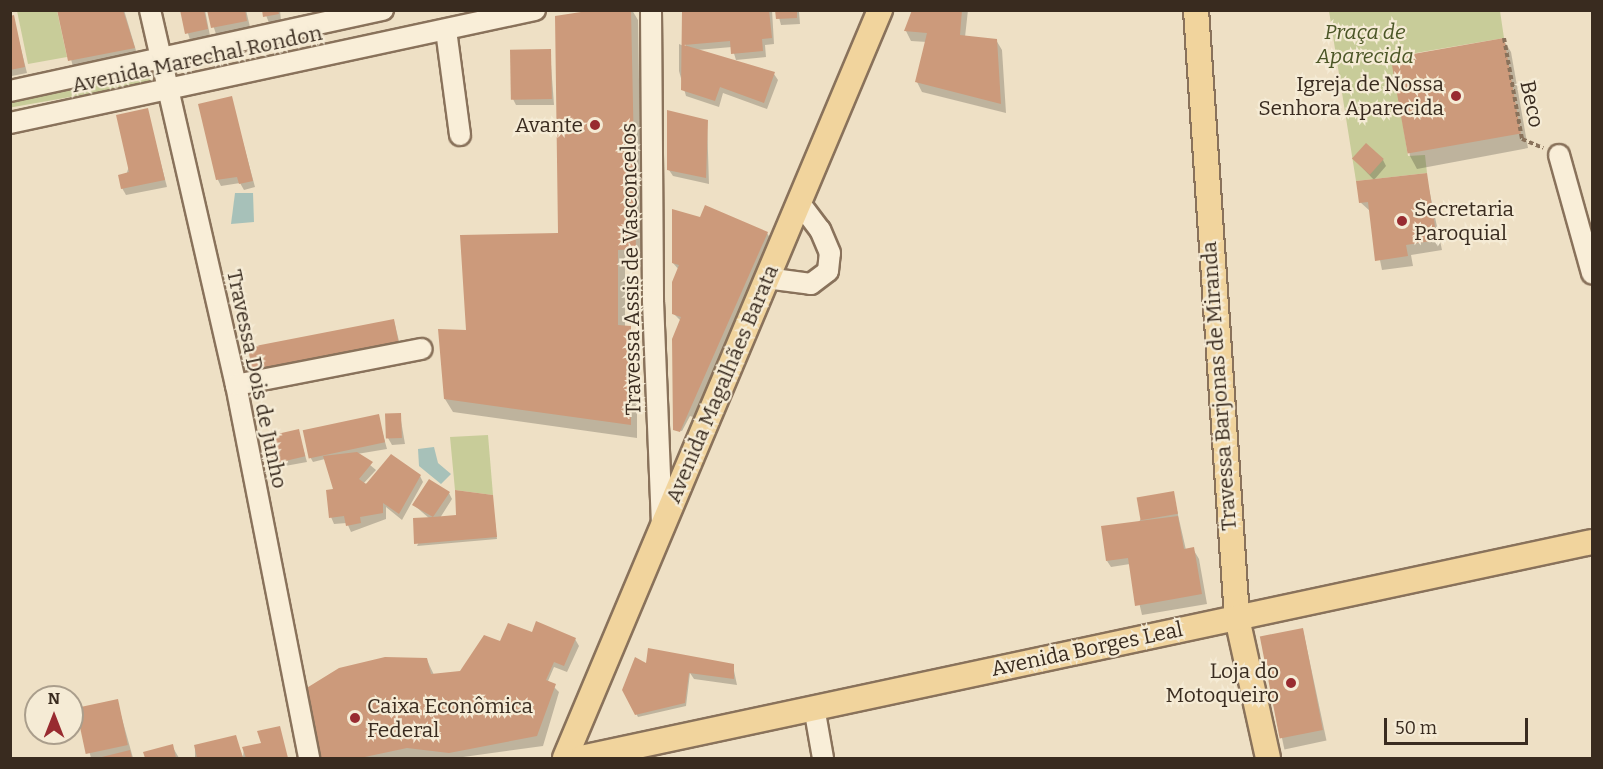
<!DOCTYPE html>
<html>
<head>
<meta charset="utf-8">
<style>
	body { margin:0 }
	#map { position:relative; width:1603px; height:769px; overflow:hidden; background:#eee0c5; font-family:Bitter,serif }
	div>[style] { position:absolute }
	.green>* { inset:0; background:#c8cc99; transform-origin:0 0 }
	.water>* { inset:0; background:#a7c1b9 }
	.shadow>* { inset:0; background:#0003; transform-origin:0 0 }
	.building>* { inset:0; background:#cc9a7b; transform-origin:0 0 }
	.path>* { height:4px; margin-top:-2px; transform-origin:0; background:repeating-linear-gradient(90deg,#89725b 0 4.5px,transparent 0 7.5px) }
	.roads { filter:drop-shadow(2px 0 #89725b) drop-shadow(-2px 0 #89725b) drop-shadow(0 2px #89725b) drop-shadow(0 -2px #89725b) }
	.minor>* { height:20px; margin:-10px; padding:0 10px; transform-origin:10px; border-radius:10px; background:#f9eed8 }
	.major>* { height:24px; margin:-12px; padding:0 12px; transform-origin:12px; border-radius:12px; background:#f1d49d }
	.dots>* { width:16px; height:16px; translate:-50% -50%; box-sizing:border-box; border:3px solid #f5ebd5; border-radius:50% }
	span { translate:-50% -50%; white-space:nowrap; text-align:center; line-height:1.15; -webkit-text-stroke:4.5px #f5ebd5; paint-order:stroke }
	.park-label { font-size:21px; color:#4b5626; font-style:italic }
	.street-label { font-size:21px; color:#392b1f }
	.poi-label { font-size:21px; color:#392b1f }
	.right { translate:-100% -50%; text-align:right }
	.left { translate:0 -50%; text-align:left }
	.frame { position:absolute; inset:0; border:12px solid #392b1f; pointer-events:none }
	.north { position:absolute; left:24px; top:685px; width:60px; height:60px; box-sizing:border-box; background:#f5ebd5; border:2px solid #aa9e8c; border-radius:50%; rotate:0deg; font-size:16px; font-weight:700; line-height:24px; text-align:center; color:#392b1f }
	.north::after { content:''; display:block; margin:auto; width:21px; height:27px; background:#982b30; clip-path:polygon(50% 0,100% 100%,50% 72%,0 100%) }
	.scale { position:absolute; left:1384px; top:718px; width:144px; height:27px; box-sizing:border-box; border:3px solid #392b1f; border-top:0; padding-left:8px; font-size:18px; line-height:21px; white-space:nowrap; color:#392b1f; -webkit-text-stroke:4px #f5ebd5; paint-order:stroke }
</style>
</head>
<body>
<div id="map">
	<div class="green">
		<i style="clip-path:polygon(17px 11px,57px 11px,67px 57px,28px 64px)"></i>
		<i style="clip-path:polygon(1329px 11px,1500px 11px,1504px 38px,1392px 57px,1408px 156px,1425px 155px,1427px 173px,1356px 181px)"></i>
		<i style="left:149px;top:72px;width:11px;height:141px;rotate:80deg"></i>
		<i style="clip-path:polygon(488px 435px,493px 495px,455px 490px,450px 437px)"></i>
	</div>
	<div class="water">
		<i style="clip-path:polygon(235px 193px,253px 193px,254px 222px,231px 224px)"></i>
		<i style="clip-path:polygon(434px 447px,438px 463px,451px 474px,441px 484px,419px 466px,418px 449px)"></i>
	</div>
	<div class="shadow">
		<i style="clip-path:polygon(59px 10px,124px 10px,137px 54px,73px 67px)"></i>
		<i style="clip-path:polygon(181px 10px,205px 10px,210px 36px,190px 40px)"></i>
		<i style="clip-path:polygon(208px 10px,246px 10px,250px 27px,216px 34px)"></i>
		<i style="clip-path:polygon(264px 10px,280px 10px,281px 21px,269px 23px)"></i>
		<i style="clip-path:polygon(604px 10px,632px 10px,638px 20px,642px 261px,625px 262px,625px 327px,637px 341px,637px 438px,453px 412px,445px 399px,468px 331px,560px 234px)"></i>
		<i style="clip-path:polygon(684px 10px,772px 10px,774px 44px,765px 45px,766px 57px,736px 60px,732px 47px,697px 50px,774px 74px,778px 80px,767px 109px,723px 93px,719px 107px,686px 96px,679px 71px,679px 44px,686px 47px)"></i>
		<i style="clip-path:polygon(777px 10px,811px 10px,811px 11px,799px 12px,800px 24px,781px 25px)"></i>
		<i style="clip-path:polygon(914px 10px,968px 10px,965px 37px,996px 40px,1002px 50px,1006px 113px,922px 92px,917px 82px,927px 42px,911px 41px,906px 31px)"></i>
		<i style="clip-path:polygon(13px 17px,27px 73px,12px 76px,10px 18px)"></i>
		<i style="clip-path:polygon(1503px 39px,1511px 52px,1528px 148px,1417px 169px,1410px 156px,1393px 58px)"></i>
		<i style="clip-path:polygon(550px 51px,554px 105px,516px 105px,513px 99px)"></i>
		<i style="clip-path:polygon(231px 98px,255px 187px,244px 190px,240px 183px,221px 186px,218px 180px,200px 105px)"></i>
		<i style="clip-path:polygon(147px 110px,167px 187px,126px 195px,122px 188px)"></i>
		<i style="clip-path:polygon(707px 121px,709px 184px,673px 176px,669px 170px)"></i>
		<i style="clip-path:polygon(1354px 159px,1383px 160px,1386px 166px,1374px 180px)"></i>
		<i style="clip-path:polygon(1426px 175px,1442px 250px,1411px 255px,1413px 266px,1382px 270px,1370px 211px,1360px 202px)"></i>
		<i style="clip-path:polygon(699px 218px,767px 233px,775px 246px,738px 317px,696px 418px,690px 416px,682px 431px,674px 429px,681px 321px,674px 314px,679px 270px,673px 263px)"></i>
		<i style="clip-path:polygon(394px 321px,403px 357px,250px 348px)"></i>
		<i style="clip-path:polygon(400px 415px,405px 444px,392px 445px,388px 438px)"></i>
		<i style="clip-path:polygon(378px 416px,387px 449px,357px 454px,376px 470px,363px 484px,420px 476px,423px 482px,402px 520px,386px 507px,386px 519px,351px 532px,347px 523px,334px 524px,331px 517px,335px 490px,325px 459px,313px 462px,309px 455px)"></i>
		<i style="clip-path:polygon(298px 431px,307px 462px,274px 468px,266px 437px)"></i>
		<i style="clip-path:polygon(449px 493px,452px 499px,440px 518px,457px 517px,492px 496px,497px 539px,417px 546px,430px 519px,414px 505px)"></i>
		<i style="clip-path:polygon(1173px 493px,1186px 550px,1193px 549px,1199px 559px,1207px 604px,1142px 615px,1130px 564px,1111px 567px,1107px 561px,1141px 519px)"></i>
		<i style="left:1303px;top:630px;width:113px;height:43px;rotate:78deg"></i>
		<i style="clip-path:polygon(532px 634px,575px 639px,579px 646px,567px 672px,554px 667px,548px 681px,559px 692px,543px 746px,456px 758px,318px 758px,307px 690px,427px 660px,434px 675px,460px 673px,501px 643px)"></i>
		<i style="clip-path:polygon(647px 665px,733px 666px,737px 685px,694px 679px,690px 673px,686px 706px,638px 717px,624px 690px)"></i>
		<i style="clip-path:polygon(117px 701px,133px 758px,91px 758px,78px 709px)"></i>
		<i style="clip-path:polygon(235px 737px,243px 757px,244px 748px,283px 746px,287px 758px,195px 758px,195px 746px)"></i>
		<i style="clip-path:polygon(172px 746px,179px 758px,147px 758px,145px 753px)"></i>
	</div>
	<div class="building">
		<i style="clip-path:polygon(57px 10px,123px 10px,135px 48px,68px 61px)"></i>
		<i style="clip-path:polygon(180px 10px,204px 10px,208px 29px,185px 34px)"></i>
		<i style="clip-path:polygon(207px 10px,245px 10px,247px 21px,211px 28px)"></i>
		<i style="clip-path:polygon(262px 10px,278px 10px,279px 14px,263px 17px)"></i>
		<i style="clip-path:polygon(594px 10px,631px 10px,636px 249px,618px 250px,618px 325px,631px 326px,631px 425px,444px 399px,438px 329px,466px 330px,460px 235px,558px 233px,555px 16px)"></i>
		<i style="clip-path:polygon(682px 10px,769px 10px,772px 38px,762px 39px,763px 51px,731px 54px,730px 41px,684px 45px,775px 72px,764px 103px,720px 87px,715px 101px,681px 90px)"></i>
		<i style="clip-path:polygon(775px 10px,797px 10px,797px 18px,776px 19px)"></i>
		<i style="clip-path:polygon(912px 10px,962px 10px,960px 35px,997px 39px,1001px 104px,915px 82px,927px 33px,904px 31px)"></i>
		<i style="clip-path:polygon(14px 15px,25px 67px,10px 70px,10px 16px)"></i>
		<i style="left:1504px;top:38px;width:97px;height:115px;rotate:80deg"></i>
		<i style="left:551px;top:49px;width:50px;height:41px;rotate:89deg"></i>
		<i style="clip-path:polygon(232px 96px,253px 181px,239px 184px,237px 177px,216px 180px,198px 104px)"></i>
		<i style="clip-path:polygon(148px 108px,165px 180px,121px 189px,118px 175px,129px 172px,116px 115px)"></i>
		<i style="clip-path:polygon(667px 110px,708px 120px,706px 178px,667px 170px)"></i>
		<i style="left:1366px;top:143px;width:24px;height:21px;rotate:42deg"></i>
		<i style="clip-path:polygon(1427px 173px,1437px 240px,1406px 245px,1408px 256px,1375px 261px,1368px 202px,1359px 203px,1356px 181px)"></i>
		<i style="clip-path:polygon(705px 205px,768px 232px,680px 432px,673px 430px,672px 339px,681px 317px,672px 314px,672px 282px,679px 265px,672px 263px,672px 209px,700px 217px)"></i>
		<i style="left:394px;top:319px;width:32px;height:149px;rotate:79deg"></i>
		<i style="left:401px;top:413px;width:25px;height:16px;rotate:88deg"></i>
		<i style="left:379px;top:414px;width:29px;height:78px;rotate:78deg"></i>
		<i style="left:299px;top:429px;width:28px;height:36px;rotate:77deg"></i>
		<i style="clip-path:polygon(357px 452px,373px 462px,359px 479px,366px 484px,391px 454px,421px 475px,399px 514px,383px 503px,383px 513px,360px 517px,361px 523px,346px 526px,344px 516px,329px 518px,326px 490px,333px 489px,323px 456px)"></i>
		<i style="clip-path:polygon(429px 479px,450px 492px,433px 517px,456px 515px,455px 490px,493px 495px,497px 537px,414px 544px,413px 518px,433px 517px,412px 505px)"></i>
		<i style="left:1174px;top:491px;width:23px;height:38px;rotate:80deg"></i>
		<i style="clip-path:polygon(1178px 516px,1184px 549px,1194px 547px,1202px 594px,1135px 606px,1128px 558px,1106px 561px,1101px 526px)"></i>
		<i style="clip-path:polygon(536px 621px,576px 638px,564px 666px,554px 662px,546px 680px,556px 684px,537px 736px,449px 753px,407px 748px,360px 758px,317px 758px,305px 689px,339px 668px,385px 657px,427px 658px,431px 674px,460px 671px,484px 635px,500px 641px,508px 623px,532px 632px)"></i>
		<i style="left:1303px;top:628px;width:104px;height:44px;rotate:79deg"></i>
		<i style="clip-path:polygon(648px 648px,734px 664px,734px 679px,689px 673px,685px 703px,635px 715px,622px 690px,635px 657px,646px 663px)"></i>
		<i style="left:118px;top:699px;width:47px;height:43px;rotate:78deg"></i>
		<i style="clip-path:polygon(280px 726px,288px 758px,246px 758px,242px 747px,261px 743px,257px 731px)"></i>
		<i style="clip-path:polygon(236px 735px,243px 758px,197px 758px,194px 745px)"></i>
		<i style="clip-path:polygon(173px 744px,176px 758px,145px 758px,143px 752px)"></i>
		<i style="clip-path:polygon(130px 750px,132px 758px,98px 758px)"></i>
	</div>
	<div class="path">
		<i style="left:1504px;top:38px;width:103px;rotate:79.9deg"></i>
		<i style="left:1522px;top:139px;width:23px;rotate:23deg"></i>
	</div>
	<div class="roads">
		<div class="minor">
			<i style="left:150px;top:10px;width:385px;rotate:77.1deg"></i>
			<i style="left:236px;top:385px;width:380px;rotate:78.9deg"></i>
			<i style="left:651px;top:10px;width:291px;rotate:89.6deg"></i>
			<i style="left:653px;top:301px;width:223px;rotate:87.7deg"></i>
			<i style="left:446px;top:30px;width:106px;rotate:82.4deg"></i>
			<i style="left:10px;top:91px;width:382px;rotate:-12.3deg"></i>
			<i style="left:10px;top:123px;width:537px;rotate:-12.15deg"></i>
			<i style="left:1559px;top:155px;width:123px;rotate:74.4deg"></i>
			<i style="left:766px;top:278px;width:45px;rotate:7.6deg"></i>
			<i style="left:811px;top:284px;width:21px;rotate:-37deg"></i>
			<i style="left:828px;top:271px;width:18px;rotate:-84deg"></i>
			<i style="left:830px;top:253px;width:25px;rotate:-113deg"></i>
			<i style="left:820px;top:230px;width:35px;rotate:-127deg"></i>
			<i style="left:236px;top:385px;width:189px;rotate:-11deg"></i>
			<i style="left:814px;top:707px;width:52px;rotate:80deg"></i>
		</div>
		<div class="major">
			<i style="left:1196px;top:10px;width:609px;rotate:86.14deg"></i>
			<i style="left:1237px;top:618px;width:143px;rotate:77.5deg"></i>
			<i style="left:565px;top:758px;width:812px;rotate:-67.16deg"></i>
			<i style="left:581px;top:758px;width:1034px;rotate:-12.06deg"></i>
		</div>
	</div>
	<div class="dots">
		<i style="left:1456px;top:96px;background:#982b30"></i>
		<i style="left:595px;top:125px;background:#982b30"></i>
		<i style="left:1402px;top:221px;background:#982b30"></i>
		<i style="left:1291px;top:683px;background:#982b30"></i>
		<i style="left:355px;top:718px;background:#982b30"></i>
	</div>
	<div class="park-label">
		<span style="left:1365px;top:44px">Praça de<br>Aparecida</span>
	</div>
	<div class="street-label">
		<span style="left:197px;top:59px;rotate:-12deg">Avenida Marechal Rondon</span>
		<span style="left:1532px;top:104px;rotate:78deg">Beco</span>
		<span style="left:631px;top:269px;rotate:-91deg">Travessa Assis de Vasconcelos</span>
		<span style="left:257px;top:379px;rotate:78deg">Travessa Dois de Junho</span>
		<span style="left:722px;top:384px;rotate:-67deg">Avenida Magalhães Barata</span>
		<span style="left:1219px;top:386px;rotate:-94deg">Travessa Barjonas de Miranda</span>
		<span style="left:1087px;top:649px;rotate:-12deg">Avenida Borges Leal</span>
	</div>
	<div class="poi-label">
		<span class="right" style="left:1444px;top:96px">Igreja de Nossa<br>Senhora Aparecida</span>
		<span class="right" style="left:583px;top:125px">Avante</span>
		<span class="left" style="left:1414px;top:221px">Secretaria<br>Paroquial</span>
		<span class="right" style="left:1279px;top:683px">Loja do<br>Motoqueiro</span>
		<span class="left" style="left:367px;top:718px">Caixa Econômica<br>Federal</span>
	</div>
	<div class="frame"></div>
	<div class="north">N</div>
	<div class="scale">50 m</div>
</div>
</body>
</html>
